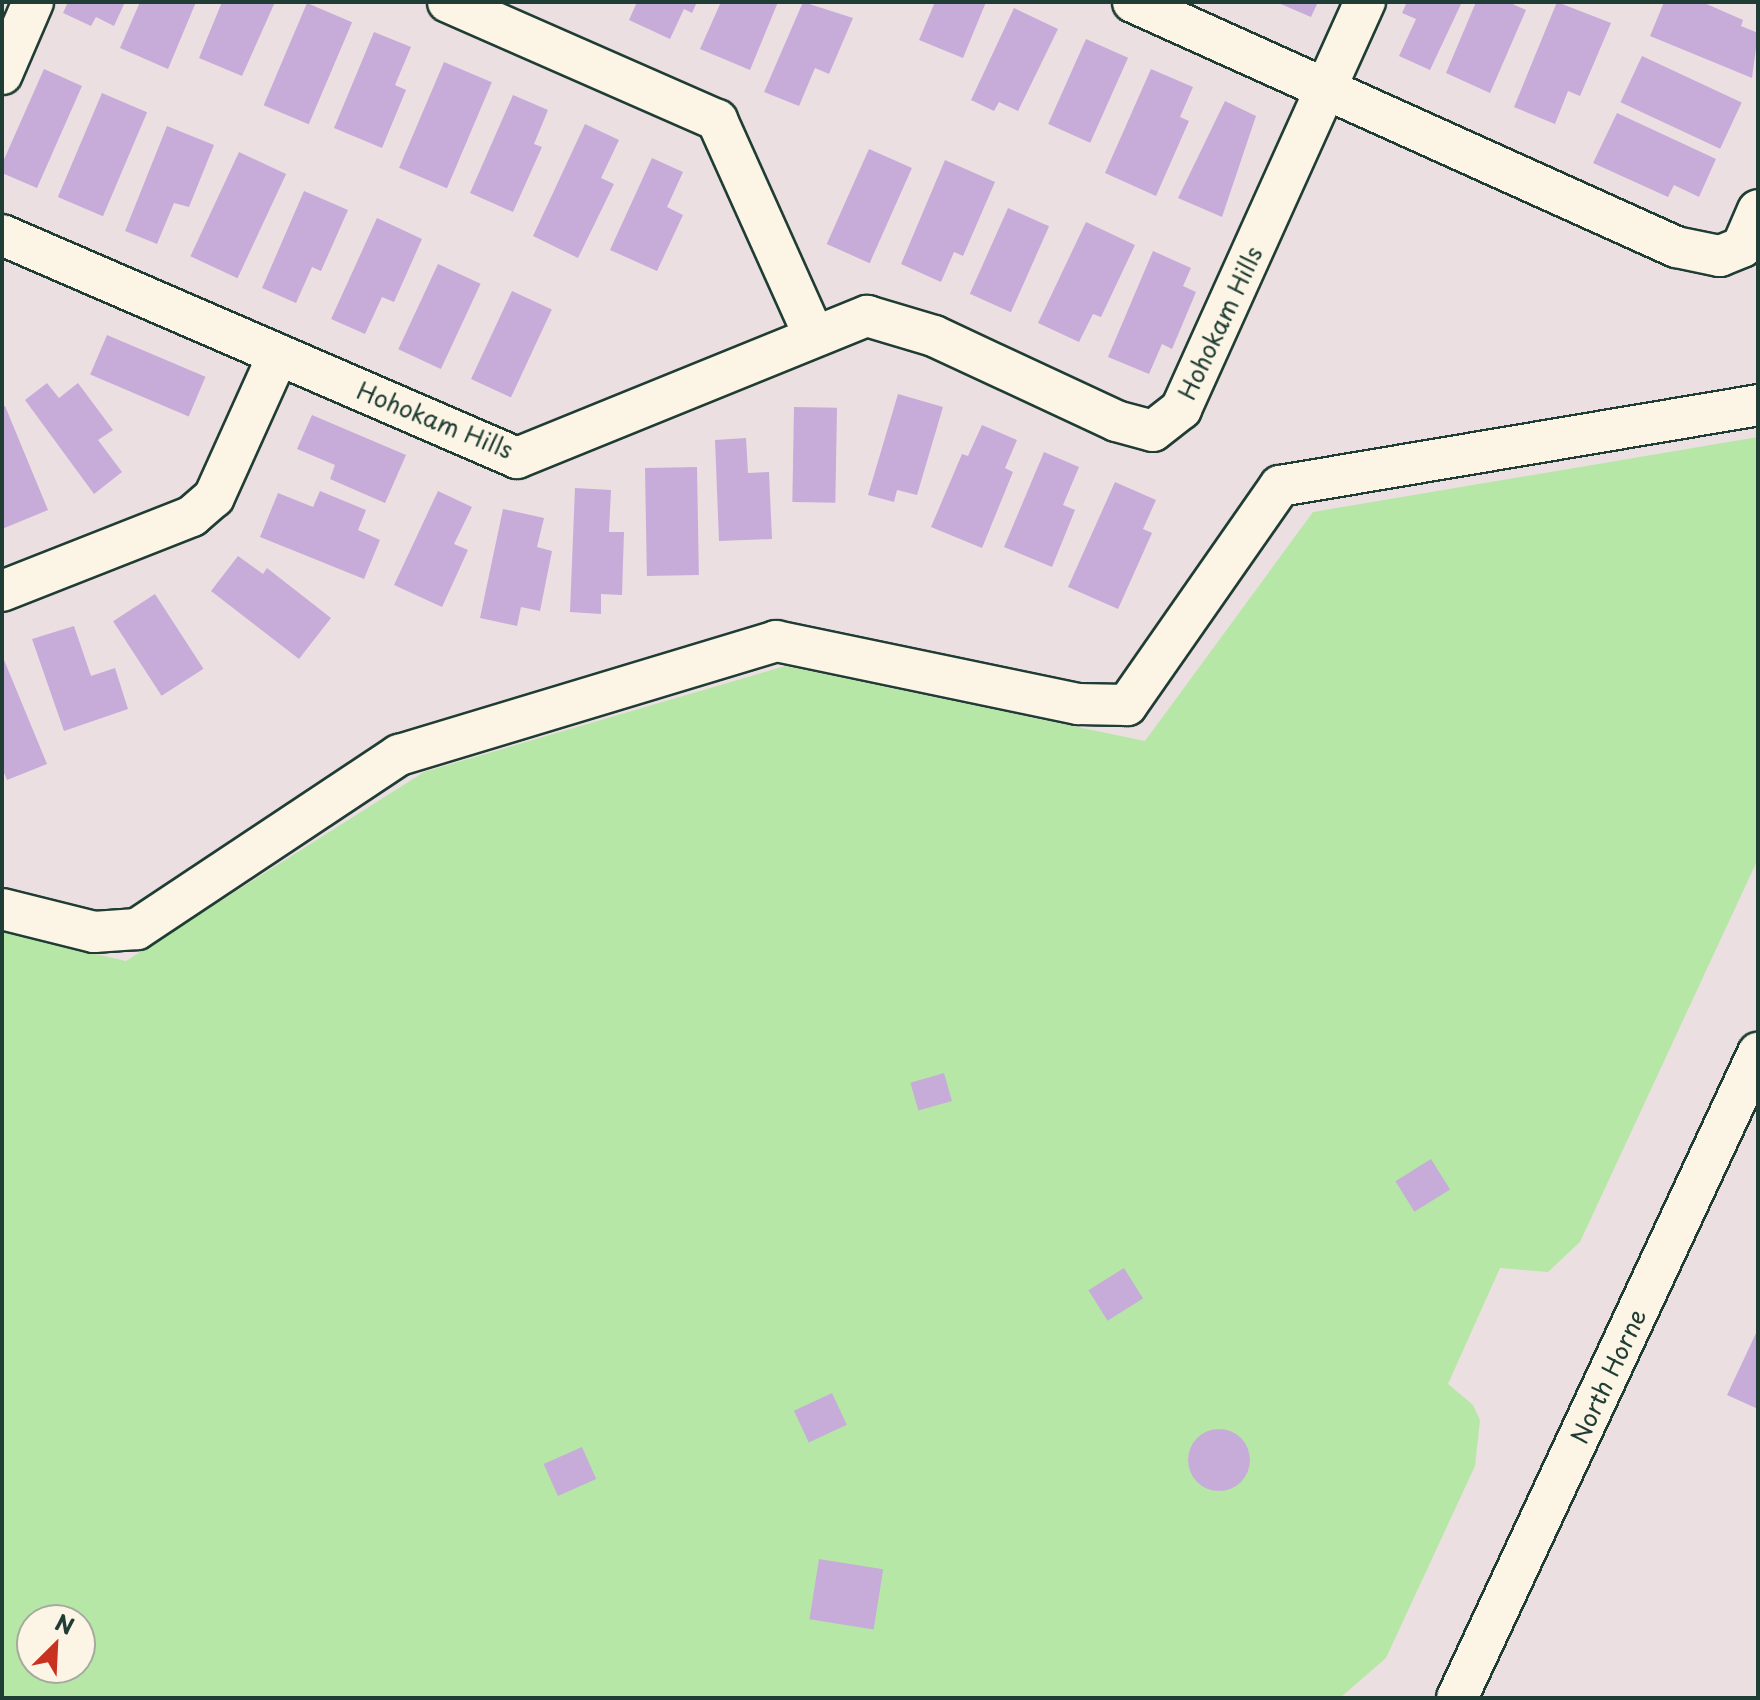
<!DOCTYPE html>
<html>
<head>
<meta charset="utf-8">
<style>
	body { margin:0 }
	#map { position:relative; width:1760px; height:1700px; overflow:hidden; background:#ecdfe1; font-family:"Playpen Sans",sans-serif }
	div>[style] { position:absolute }
	.green>* { inset:0; background:#b7e7a6 }
	.building>* { inset:0; background:#c7acd9; transform-origin:0 0 }
	.round { border-radius:50% }
	.roads { filter:drop-shadow(2px 0 #1f3d34) drop-shadow(-2px 0 #1f3d34) drop-shadow(0 2px #1f3d34) drop-shadow(0 -2px #1f3d34) }
	.minor>* { height:40px; margin:-20px; padding:0 20px; transform-origin:20px; border-radius:20px; background:#fcf5e5 }
	span { translate:-50% -50%; white-space:nowrap; text-align:center; line-height:1.15; -webkit-text-stroke:6px #fcf5e5; paint-order:stroke }
	.street-label { font-size:24px; color:#1f3d34 }
	.frame { position:absolute; inset:0; border:4px solid #1f3d34; pointer-events:none }
	.north { position:absolute; left:16px; top:1604px; width:80px; height:80px; box-sizing:border-box; background:#fcf5e5; border:2px solid #a4ab9e; border-radius:50%; rotate:24deg; font-size:22px; font-weight:700; line-height:32px; text-align:center; color:#1f3d34 }
	.north::after { content:''; display:block; margin:auto; width:28px; height:36px; background:#c8321e; clip-path:polygon(50% 0,100% 100%,50% 72%,0 100%) }
</style>
</head>
<body>
<div id="map">
	<div class="green">
		<i style="clip-path:polygon(evenodd,1758px 437px,1758px 859px,1580px 1242px,1548px 1272px,1500px 1268px,1448px 1384px,1473px 1405px,1480px 1420px,1475px 1466px,1386px 1658px,1340px 1698px,2px 1698px,2px 932px,126px 961px,424px 772px,785px 666px,1145px 741px,1313px 512px,1758px 437px,32px 1620px,80px 1620px,80px 1668px,32px 1668px,32px 1620px)"></i>
	</div>
	<div class="building">
		<i style="clip-path:polygon(68px 2px,125px 2px,114px 26px,96px 17px,91px 26px,63px 13px)"></i>
		<i style="clip-path:polygon(140px 2px,196px 2px,168px 69px,120px 48px)"></i>
		<i style="clip-path:polygon(222px 2px,275px 2px,242px 76px,199px 58px)"></i>
		<i style="clip-path:polygon(637px 2px,697px 2px,692px 13px,684px 9px,670px 39px,629px 20px)"></i>
		<i style="clip-path:polygon(721px 2px,778px 2px,750px 70px,700px 49px)"></i>
		<i style="clip-path:polygon(803px 2px,853px 18px,829px 74px,815px 68px,799px 106px,764px 92px)"></i>
		<i style="clip-path:polygon(935px 2px,986px 2px,963px 58px,919px 40px)"></i>
		<i style="clip-path:polygon(1276px 2px,1318px 2px,1311px 17px)"></i>
		<i style="clip-path:polygon(1407px 2px,1462px 2px,1430px 70px,1399px 56px,1416px 19px,1402px 13px)"></i>
		<i style="clip-path:polygon(1476px 2px,1508px 2px,1526px 10px,1490px 93px,1446px 73px)"></i>
		<i style="clip-path:polygon(1557px 2px,1611px 23px,1580px 96px,1568px 91px,1555px 124px,1514px 107px)"></i>
		<i style="clip-path:polygon(1664px 2px,1702px 2px,1743px 20px,1741px 26px,1758px 33px,1752px 78px,1650px 36px)"></i>
		<i style="left:307px;top:3px;width:49px;height:111px;rotate:23deg"></i>
		<i style="clip-path:polygon(1014px 8px,1058px 29px,1018px 111px,999px 102px,994px 111px,971px 100px)"></i>
		<i style="clip-path:polygon(374px 32px,411px 47px,395px 85px,406px 90px,382px 148px,334px 128px)"></i>
		<i style="left:1086px;top:39px;width:46px;height:93px;rotate:24deg"></i>
		<i style="left:1642px;top:56px;width:110px;height:51px;rotate:25deg"></i>
		<i style="left:444px;top:62px;width:52px;height:115px;rotate:23deg"></i>
		<i style="clip-path:polygon(44px 69px,82px 86px,37px 188px,2px 173px,2px 164px)"></i>
		<i style="clip-path:polygon(1151px 69px,1193px 87px,1180px 117px,1189px 121px,1156px 196px,1105px 173px)"></i>
		<i style="left:102px;top:93px;width:49px;height:113px;rotate:23deg"></i>
		<i style="clip-path:polygon(513px 95px,548px 110px,534px 144px,542px 147px,513px 212px,470px 193px)"></i>
		<i style="clip-path:polygon(1225px 101px,1256px 116px,1222px 217px,1178px 198px)"></i>
		<i style="clip-path:polygon(1617px 113px,1716px 159px,1699px 197px,1674px 185px,1668px 197px,1593px 163px)"></i>
		<i style="clip-path:polygon(585px 124px,619px 140px,601px 178px,614px 184px,578px 258px,533px 236px)"></i>
		<i style="clip-path:polygon(167px 126px,214px 145px,189px 207px,174px 203px,157px 244px,125px 231px)"></i>
		<i style="left:869px;top:149px;width:47px;height:104px;rotate:24deg"></i>
		<i style="left:239px;top:152px;width:52px;height:115px;rotate:25deg"></i>
		<i style="clip-path:polygon(652px 158px,683px 172px,667px 207px,683px 215px,657px 271px,610px 250px)"></i>
		<i style="clip-path:polygon(945px 160px,995px 182px,963px 256px,954px 252px,941px 282px,901px 264px)"></i>
		<i style="clip-path:polygon(304px 191px,348px 210px,321px 271px,312px 267px,296px 303px,262px 288px)"></i>
		<i style="left:1008px;top:208px;width:45px;height:94px;rotate:24deg"></i>
		<i style="clip-path:polygon(377px 218px,422px 239px,394px 302px,382px 297px,365px 334px,331px 319px)"></i>
		<i style="clip-path:polygon(1086px 222px,1135px 245px,1101px 317px,1093px 314px,1079px 342px,1038px 323px)"></i>
		<i style="clip-path:polygon(1153px 251px,1191px 268px,1183px 286px,1196px 292px,1172px 349px,1162px 344px,1149px 374px,1108px 357px)"></i>
		<i style="left:438px;top:264px;width:47px;height:94px;rotate:25deg"></i>
		<i style="left:512px;top:291px;width:44px;height:97px;rotate:25deg"></i>
		<i style="left:107px;top:335px;width:107px;height:43px;rotate:23deg"></i>
		<i style="clip-path:polygon(47px 383px,59px 398px,78px 383px,113px 430px,98px 440px,122px 472px,94px 494px,25px 400px)"></i>
		<i style="clip-path:polygon(898px 394px,943px 407px,917px 495px,897px 490px,894px 502px,868px 495px)"></i>
		<i style="clip-path:polygon(5px 406px,48px 510px,2px 529px,2px 407px)"></i>
		<i style="left:794px;top:407px;width:43px;height:95px;rotate:1deg"></i>
		<i style="clip-path:polygon(312px 415px,406px 455px,385px 503px,330px 479px,335px 465px,297px 449px)"></i>
		<i style="clip-path:polygon(982px 425px,1017px 440px,1005px 468px,1013px 472px,982px 548px,931px 527px,962px 454px,968px 456px)"></i>
		<i style="clip-path:polygon(746px 438px,748px 473px,769px 472px,772px 539px,719px 541px,715px 440px)"></i>
		<i style="clip-path:polygon(1044px 452px,1079px 467px,1063px 505px,1075px 510px,1052px 567px,1004px 547px)"></i>
		<i style="left:697px;top:467px;width:108px;height:52px;rotate:89deg"></i>
		<i style="clip-path:polygon(1115px 482px,1156px 500px,1143px 529px,1152px 533px,1118px 609px,1068px 587px)"></i>
		<i style="clip-path:polygon(575px 488px,611px 490px,609px 532px,624px 532px,622px 595px,601px 594px,601px 614px,570px 612px)"></i>
		<i style="clip-path:polygon(320px 491px,366px 510px,358px 530px,380px 540px,364px 579px,260px 537px,278px 493px,313px 507px)"></i>
		<i style="clip-path:polygon(438px 491px,472px 507px,454px 544px,468px 550px,442px 607px,394px 585px)"></i>
		<i style="clip-path:polygon(503px 509px,544px 518px,537px 547px,552px 551px,540px 611px,521px 607px,517px 626px,480px 618px)"></i>
		<i style="clip-path:polygon(238px 556px,263px 574px,267px 568px,331px 618px,299px 659px,211px 591px)"></i>
		<i style="left:155px;top:594px;width:89px;height:50px;rotate:57deg"></i>
		<i style="clip-path:polygon(74px 626px,91px 676px,115px 668px,128px 709px,64px 731px,32px 639px)"></i>
		<i style="clip-path:polygon(2px 655px,47px 764px,7px 780px,2px 768px)"></i>
		<i style="left:944px;top:1073px;width:29px;height:35px;rotate:74deg"></i>
		<i style="left:1431px;top:1159px;width:36px;height:42px;rotate:58deg"></i>
		<i style="left:1124px;top:1268px;width:36px;height:42px;rotate:58deg"></i>
		<i style="clip-path:polygon(1758px 1329px,1758px 1409px,1727px 1395px)"></i>
		<i style="left:832px;top:1393px;width:35px;height:42px;rotate:65deg"></i>
		<i class="round" style="left:1188px;top:1429px;width:62px;height:62px"></i>
		<i style="left:582px;top:1447px;width:35px;height:42px;rotate:66deg"></i>
		<i style="left:819px;top:1559px;width:65px;height:61px;rotate:9deg"></i>
	</div>
	<div class="roads">
		<div class="minor">
			<i style="left:448px;top:2px;width:294px;rotate:23.7deg"></i>
			<i style="left:717px;top:120px;width:237px;rotate:65.8deg"></i>
			<i style="left:1133px;top:2px;width:596px;rotate:24.28deg"></i>
			<i style="left:1676px;top:247px;width:45px;rotate:11.6deg"></i>
			<i style="left:1720px;top:256px;width:24px;rotate:-22deg"></i>
			<i style="left:1742px;top:247px;width:40px;rotate:-66.6deg"></i>
			<i style="left:2px;top:74px;width:78px;rotate:-66.7deg"></i>
			<i style="left:2px;top:235px;width:561px;rotate:23.41deg"></i>
			<i style="left:517px;top:458px;width:378px;rotate:-22.1deg"></i>
			<i style="left:867px;top:316px;width:70px;rotate:16.6deg"></i>
			<i style="left:934px;top:336px;width:201px;rotate:25deg"></i>
			<i style="left:1116px;top:421px;width:38px;rotate:15deg"></i>
			<i style="left:1153px;top:431px;width:36px;rotate:-38deg"></i>
			<i style="left:1181px;top:409px;width:447px;rotate:-65.7deg"></i>
			<i style="left:2px;top:591px;width:204px;rotate:-21.5deg"></i>
			<i style="left:192px;top:516px;width:29px;rotate:-41deg"></i>
			<i style="left:214px;top:497px;width:156px;rotate:-65.7deg"></i>
			<i style="left:2px;top:909px;width:95px;rotate:14deg"></i>
			<i style="left:94px;top:932px;width:43px;rotate:-4deg"></i>
			<i style="left:137px;top:929px;width:315px;rotate:-33.6deg"></i>
			<i style="left:399px;top:755px;width:394px;rotate:-16.8deg"></i>
			<i style="left:776px;top:641px;width:309px;rotate:11.8deg"></i>
			<i style="left:1078px;top:704px;width:49px;rotate:1.2deg"></i>
			<i style="left:1127px;top:705px;width:267px;rotate:-55.1deg"></i>
			<i style="left:1280px;top:486px;width:485px;rotate:-9.6deg"></i>
			<i style="left:1457px;top:1698px;width:712px;rotate:-64.98deg"></i>
		</div>
	</div>
	<div class="street-label">
		<span style="left:1220px;top:323px;rotate:-65deg">Hohokam Hills</span>
		<span style="left:435px;top:420px;rotate:22deg">Hohokam Hills</span>
		<span style="left:1608px;top:1376px;rotate:-65deg">North Horne</span>
	</div>
	<div class="frame"></div>
	<div class="north">N</div>
</div>
</body>
</html>
